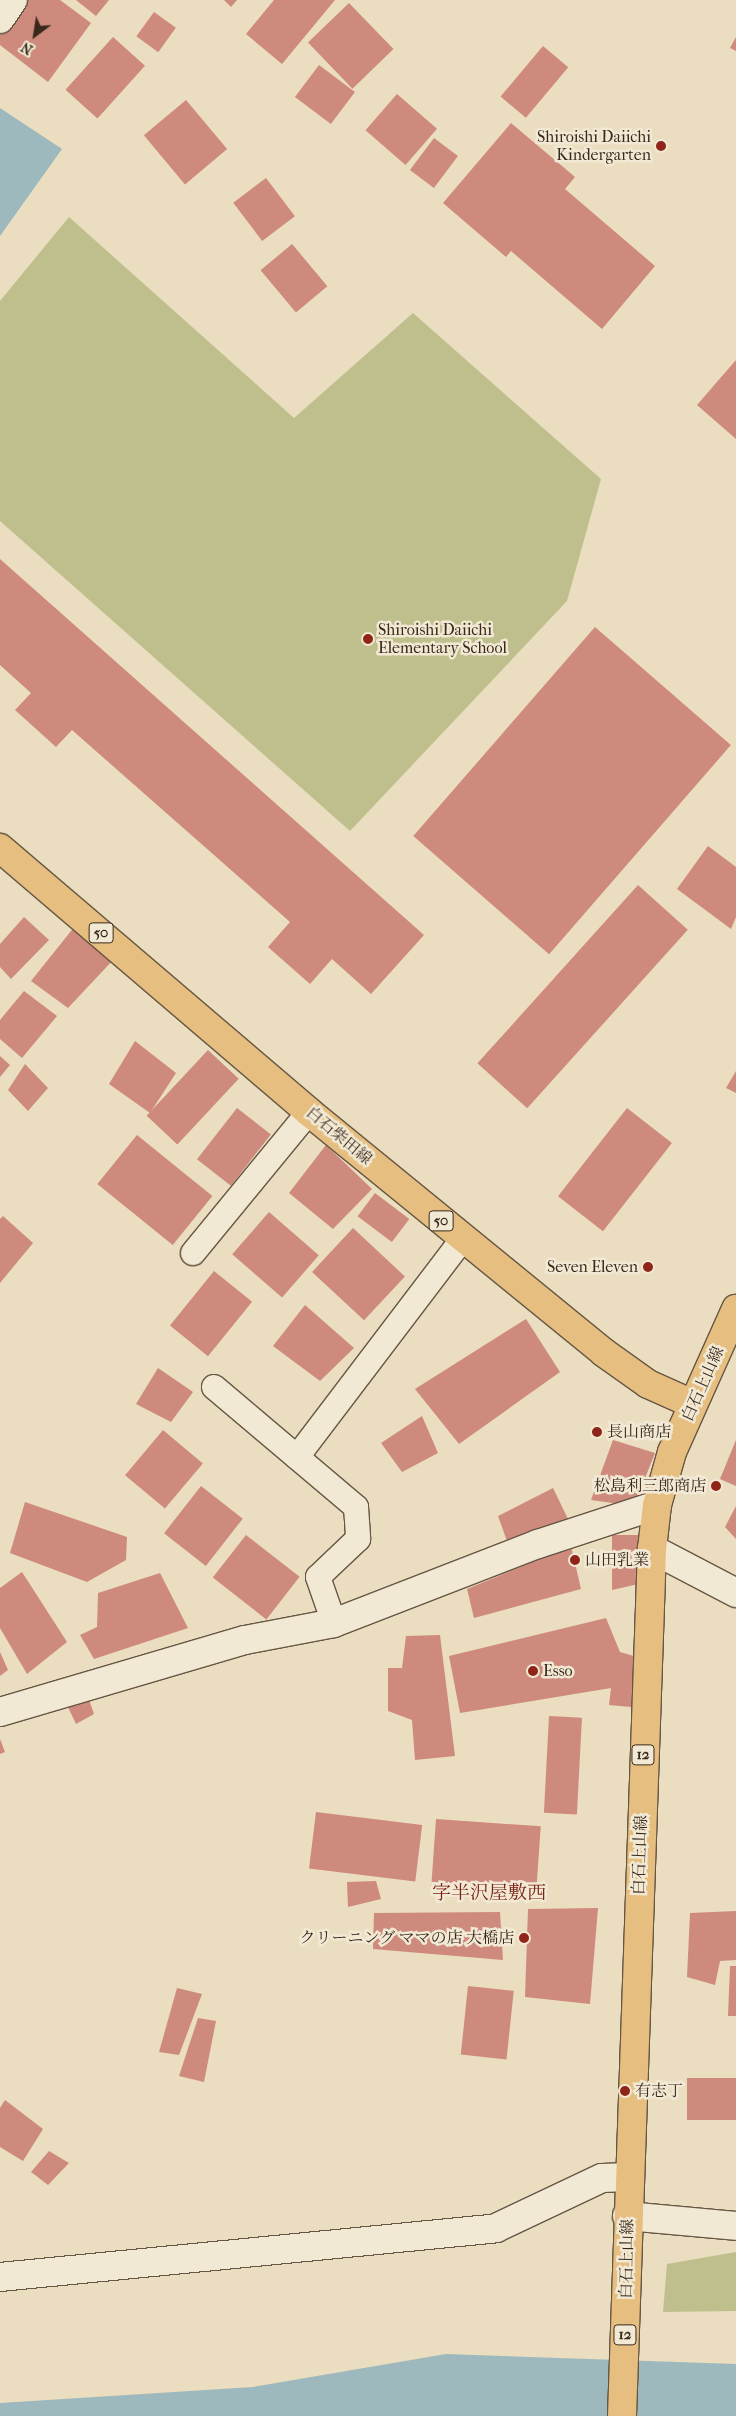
<!DOCTYPE html>
<html>
<head>
<meta charset="utf-8">
<style>
	body { margin:0 }
	#map { position:relative; width:736px; height:2416px; overflow:hidden; background:#ebddbf; font-family:"IM FELL French Canon","Noto Serif JP",serif }
	div>[style] { position:absolute }
	.green>* { inset:0; background:#bfbf8d }
	.water>* { inset:0; background:#9eb9bd }
	.building>* { inset:0; background:#ce8a7d; transform-origin:0 0 }
	.roads { filter:drop-shadow(1px 0 #665644) drop-shadow(-1px 0 #665644) drop-shadow(0 1px #665644) drop-shadow(0 -1px #665644) }
	.service>* { height:24px; margin:-12px; padding:0 12px; transform-origin:12px; border-radius:12px; background:#f2e9d5 }
	.minor>* { height:28px; margin:-14px; padding:0 14px; transform-origin:14px; border-radius:14px; background:#f2e9d5 }
	.primary>* { height:28px; margin:-14px; padding:0 14px; transform-origin:14px; border-radius:14px; background:#e6be80 }
	.dots>* { width:14px; height:14px; translate:-50% -50%; box-sizing:border-box; border:2px solid #f2e9d5; border-radius:50% }
	span { translate:-50% -50%; white-space:nowrap; text-align:center; line-height:1.15; -webkit-text-stroke:5px #f2e9d5; paint-order:stroke }
	.shield-label span { padding:1px 4px; background:#f2e9d5; border:1px solid; border-radius:4px; -webkit-text-stroke-width:0 }
	.shield-label { font-size:15px; color:#3a291b; font-weight:700 }
	.poi-label { font-size:16px; color:#3a291b }
	.right { translate:-100% -50%; text-align:right }
	.left { translate:0 -50%; text-align:left }
	.street-label { font-size:16px; color:#3a291b }
	.quarter-label { font-size:19px; color:#7a1f14 }
	.north { position:absolute; left:10px; top:10px; width:50px; height:50px; -webkit-text-stroke:4px #f2e9d5; paint-order:stroke; rotate:211deg; font-size:14px; font-weight:700; line-height:20px; text-align:center; color:#3a291b }
	.north::after { content:''; display:block; margin:auto; width:18px; height:22px; background:#3a291b; clip-path:polygon(50% 0,100% 100%,50% 72%,0 100%) }
</style>
</head>
<body>
<div id="map">
	<div class="green">
		<i style="clip-path:polygon(69px 217px,294px 418px,413px 313px,601px 479px,567px 601px,350px 831px,0 521px,0 301px)"></i>
		<i style="clip-path:polygon(736px 2252px,736px 2311px,663px 2312px,667px 2264px)"></i>
	</div>
	<div class="water">
		<i style="clip-path:polygon(0 108px,62px 149px,0 236px)"></i>
		<i style="clip-path:polygon(446px 2354px,736px 2364px,736px 2416px,0 2416px,0 2403px,253px 2387px)"></i>
	</div>
	<div class="building">
		<i style="clip-path:polygon(24px 0,60px 0,91px 23px,48px 82px,0 45px,0 32px)"></i>
		<i style="clip-path:polygon(76px 0,109px 0,96px 16px)"></i>
		<i style="clip-path:polygon(224px 0,237px 0,231px 7px)"></i>
		<i style="clip-path:polygon(274px 0,335px 0,282px 64px,246px 34px)"></i>
		<i style="left:349px;top:3px;width:64px;height:57px;rotate:46deg"></i>
		<i style="left:154px;top:12px;width:27px;height:30px;rotate:36deg"></i>
		<i style="left:113px;top:37px;width:43px;height:71px;rotate:42deg"></i>
		<i style="clip-path:polygon(736px 37px,736px 51px,730px 48px)"></i>
		<i style="left:543px;top:46px;width:33px;height:66px;rotate:40deg"></i>
		<i style="left:319px;top:65px;width:45px;height:40px;rotate:37deg"></i>
		<i style="left:397px;top:94px;width:53px;height:48px;rotate:41deg"></i>
		<i style="left:186px;top:100px;width:64px;height:55px;rotate:50deg"></i>
		<i style="clip-path:polygon(511px 123px,575px 177px,565px 189px,655px 266px,602px 329px,511px 251px,506px 257px,443px 203px)"></i>
		<i style="left:434px;top:138px;width:30px;height:40px;rotate:37deg"></i>
		<i style="left:266px;top:178px;width:48px;height:41px;rotate:53deg"></i>
		<i style="left:292px;top:244px;width:55px;height:41px;rotate:50deg"></i>
		<i style="clip-path:polygon(736px 360px,736px 439px,697px 405px)"></i>
		<i style="clip-path:polygon(0 559px,424px 935px,371px 994px,332px 959px,310px 984px,268px 947px,290px 922px,72px 730px,56px 747px,15px 710px,31px 693px,0 665px)"></i>
		<i style="left:595px;top:627px;width:180px;height:277px;rotate:41deg"></i>
		<i style="clip-path:polygon(708px 846px,736px 867px,736px 917px,731px 929px,677px 889px)"></i>
		<i style="left:638px;top:885px;width:67px;height:240px;rotate:42deg"></i>
		<i style="clip-path:polygon(24px 917px,49px 940px,11px 979px,0 967px,0 944px)"></i>
		<i style="clip-path:polygon(75px 926px,114px 959px,68px 1008px,31px 981px)"></i>
		<i style="clip-path:polygon(24px 991px,57px 1016px,22px 1058px,0 1039px,0 1020px)"></i>
		<i style="clip-path:polygon(135px 1041px,176px 1073px,150px 1113px,109px 1084px)"></i>
		<i style="left:208px;top:1050px;width:42px;height:90px;rotate:43deg"></i>
		<i style="clip-path:polygon(0 1056px,10px 1065px,0 1077px)"></i>
		<i style="clip-path:polygon(25px 1064px,48px 1088px,28px 1111px,8px 1090px)"></i>
		<i style="clip-path:polygon(736px 1071px,736px 1093px,726px 1088px)"></i>
		<i style="left:237px;top:1108px;width:43px;height:65px;rotate:38deg"></i>
		<i style="left:627px;top:1108px;width:57px;height:112px;rotate:38deg"></i>
		<i style="left:137px;top:1135px;width:97px;height:63px;rotate:39deg"></i>
		<i style="clip-path:polygon(326px 1145px,372px 1189px,333px 1229px,289px 1193px)"></i>
		<i style="left:375px;top:1193px;width:43px;height:29px;rotate:37deg"></i>
		<i style="left:269px;top:1212px;width:66px;height:56px;rotate:41deg"></i>
		<i style="clip-path:polygon(3px 1216px,33px 1243px,0 1283px,0 1219px)"></i>
		<i style="left:353px;top:1228px;width:71px;height:60px;rotate:43deg"></i>
		<i style="left:214px;top:1271px;width:49px;height:70px;rotate:39deg"></i>
		<i style="clip-path:polygon(305px 1305px,354px 1348px,320px 1381px,273px 1346px)"></i>
		<i style="clip-path:polygon(526px 1319px,560px 1372px,459px 1444px,415px 1389px)"></i>
		<i style="clip-path:polygon(158px 1368px,193px 1392px,171px 1422px,136px 1404px)"></i>
		<i style="clip-path:polygon(422px 1416px,438px 1453px,402px 1472px,381px 1443px)"></i>
		<i style="left:163px;top:1430px;width:52px;height:59px;rotate:40deg"></i>
		<i style="clip-path:polygon(613px 1440px,655px 1453px,634px 1506px,591px 1500px)"></i>
		<i style="clip-path:polygon(736px 1440px,736px 1486px,720px 1479px)"></i>
		<i style="left:201px;top:1486px;width:53px;height:60px;rotate:38deg"></i>
		<i style="clip-path:polygon(553px 1488px,568px 1519px,507px 1541px,498px 1516px)"></i>
		<i style="clip-path:polygon(25px 1502px,127px 1537px,126px 1560px,87px 1582px,10px 1553px)"></i>
		<i style="clip-path:polygon(736px 1506px,736px 1539px,725px 1527px)"></i>
		<i style="left:246px;top:1535px;width:68px;height:54px;rotate:38deg"></i>
		<i style="clip-path:polygon(612px 1535px,645px 1535px,647px 1582px,612px 1590px)"></i>
		<i style="clip-path:polygon(571px 1546px,581px 1589px,474px 1618px,467px 1589px)"></i>
		<i style="clip-path:polygon(22px 1572px,67px 1642px,27px 1674px,0 1628px,0 1588px)"></i>
		<i style="clip-path:polygon(160px 1573px,188px 1628px,94px 1659px,80px 1635px,97px 1627px,98px 1593px)"></i>
		<i style="clip-path:polygon(606px 1618px,620px 1652px,644px 1659px,642px 1708px,609px 1705px,611px 1688px,460px 1713px,449px 1656px)"></i>
		<i style="clip-path:polygon(440px 1635px,455px 1756px,415px 1760px,412px 1720px,388px 1711px,388px 1668px,402px 1668px,406px 1636px)"></i>
		<i style="clip-path:polygon(0 1652px,8px 1670px,0 1676px)"></i>
		<i style="clip-path:polygon(88px 1697px,94px 1714px,76px 1724px,67px 1705px)"></i>
		<i style="left:549px;top:1716px;width:33px;height:97px;rotate:3deg"></i>
		<i style="clip-path:polygon(0 1739px,5px 1752px,0 1754px)"></i>
		<i style="left:316px;top:1812px;width:107px;height:57px;rotate:7deg"></i>
		<i style="left:436px;top:1819px;width:105px;height:63px;rotate:4deg"></i>
		<i style="clip-path:polygon(376px 1881px,381px 1899px,348px 1907px,347px 1882px)"></i>
		<i style="clip-path:polygon(598px 1908px,590px 2004px,525px 1997px,528px 1909px)"></i>
		<i style="clip-path:polygon(736px 1911px,736px 1960px,720px 1961px,715px 1985px,687px 1977px,690px 1913px)"></i>
		<i style="clip-path:polygon(500px 1912px,503px 1960px,373px 1949px,374px 1913px)"></i>
		<i style="clip-path:polygon(730px 1966px,736px 1966px,736px 2016px,728px 2016px)"></i>
		<i style="left:468px;top:1986px;width:46px;height:69px;rotate:6deg"></i>
		<i style="clip-path:polygon(177px 1988px,202px 1994px,179px 2055px,159px 2052px)"></i>
		<i style="clip-path:polygon(198px 2018px,216px 2021px,204px 2082px,179px 2076px)"></i>
		<i style="left:736px;top:2078px;width:42px;height:49px;rotate:90deg"></i>
		<i style="clip-path:polygon(5px 2100px,43px 2129px,23px 2161px,0 2147px,0 2108px)"></i>
		<i style="clip-path:polygon(49px 2151px,69px 2163px,48px 2185px,31px 2172px)"></i>
	</div>
	<div class="roads">
		<div class="service">
			<i style="left:193px;top:1253px;width:183px;rotate:-50.6deg"></i>
			<i style="left:214px;top:1387px;width:186px;rotate:40.2deg"></i>
			<i style="left:356px;top:1507px;width:32px;rotate:86deg"></i>
			<i style="left:358px;top:1539px;width:55px;rotate:136.5deg"></i>
			<i style="left:318px;top:1577px;width:49px;rotate:70.8deg"></i>
			<i style="left:297px;top:1457px;width:275px;rotate:-52.8deg"></i>
		</div>
		<div class="minor">
			<i style="left:0;top:19px;width:23px;rotate:-56deg"></i>
			<i style="left:652px;top:1549px;width:95px;rotate:27.6deg"></i>
			<i style="left:0;top:1712px;width:255px;rotate:-16.4deg"></i>
			<i style="left:245px;top:1640px;width:91px;rotate:-10.8deg"></i>
			<i style="left:334px;top:1623px;width:219px;rotate:-21.2deg"></i>
			<i style="left:538px;top:1544px;width:125px;rotate:-18.1deg"></i>
			<i style="left:627px;top:2216px;width:109px;rotate:5.2deg"></i>
			<i style="left:0;top:2277px;width:498px;rotate:-5.6deg"></i>
			<i style="left:496px;top:2228px;width:117px;rotate:-25.3deg"></i>
			<i style="left:602px;top:2178px;width:26px;rotate:-2deg"></i>
		</div>
		<div class="primary">
			<i style="left:0;top:848px;width:406px;rotate:40.5deg"></i>
			<i style="left:309px;top:1112px;width:380px;rotate:39.2deg"></i>
			<i style="left:603px;top:1352px;width:55px;rotate:35.4deg"></i>
			<i style="left:648px;top:1384px;width:49px;rotate:24deg"></i>
			<i style="left:622px;top:2416px;width:868px;rotate:-88.02deg"></i>
			<i style="left:652px;top:1549px;width:44px;rotate:-83.5deg"></i>
			<i style="left:657px;top:1505px;width:55px;rotate:-74.2deg"></i>
			<i style="left:672px;top:1452px;width:157px;rotate:-65.9deg"></i>
		</div>
	</div>
	<div class="dots">
		<i style="left:661px;top:146px;background:#8f2418"></i>
		<i style="left:368px;top:639px;background:#8f2418"></i>
		<i style="left:648px;top:1267px;background:#8f2418"></i>
		<i style="left:597px;top:1432px;background:#8f2418"></i>
		<i style="left:716px;top:1486px;background:#8f2418"></i>
		<i style="left:575px;top:1560px;background:#8f2418"></i>
		<i style="left:533px;top:1671px;background:#8f2418"></i>
		<i style="left:524px;top:1938px;background:#8f2418"></i>
		<i style="left:625px;top:2091px;background:#8f2418"></i>
	</div>
	<div class="shield-label">
		<span style="left:101px;top:933px">50</span>
		<span style="left:441px;top:1221px">50</span>
		<span style="left:643px;top:1755px">12</span>
		<span style="left:625px;top:2335px">12</span>
	</div>
	<div class="poi-label">
		<span class="right" style="left:651px;top:146px">Shiroishi Daiichi<br>Kindergarten</span>
		<span class="left" style="left:378px;top:639px">Shiroishi Daiichi<br>Elementary School</span>
		<span class="right" style="left:638px;top:1267px">Seven Eleven</span>
		<span class="left" style="left:607px;top:1432px">長山商店</span>
		<span class="right" style="left:706px;top:1486px">松島利三郎商店</span>
		<span class="left" style="left:585px;top:1560px">山田乳業</span>
		<span class="left" style="left:543px;top:1671px">Esso</span>
		<span class="right" style="left:514px;top:1938px">クリーニング ママの店 大橋店</span>
		<span class="left" style="left:635px;top:2091px">有志丁</span>
	</div>
	<div class="street-label">
		<span style="left:339px;top:1136px;rotate:40deg">白石柴田線</span>
		<span style="left:703px;top:1384px;rotate:-66deg">白石上山線</span>
		<span style="left:640px;top:1855px;rotate:-88deg">白石上山線</span>
		<span style="left:627px;top:2259px;rotate:-89deg">白石上山線</span>
	</div>
	<div class="quarter-label">
		<span style="left:489px;top:1894px">字半沢屋敷西</span>
	</div>
	<div class="north">N</div>
</div>
</body>
</html>
